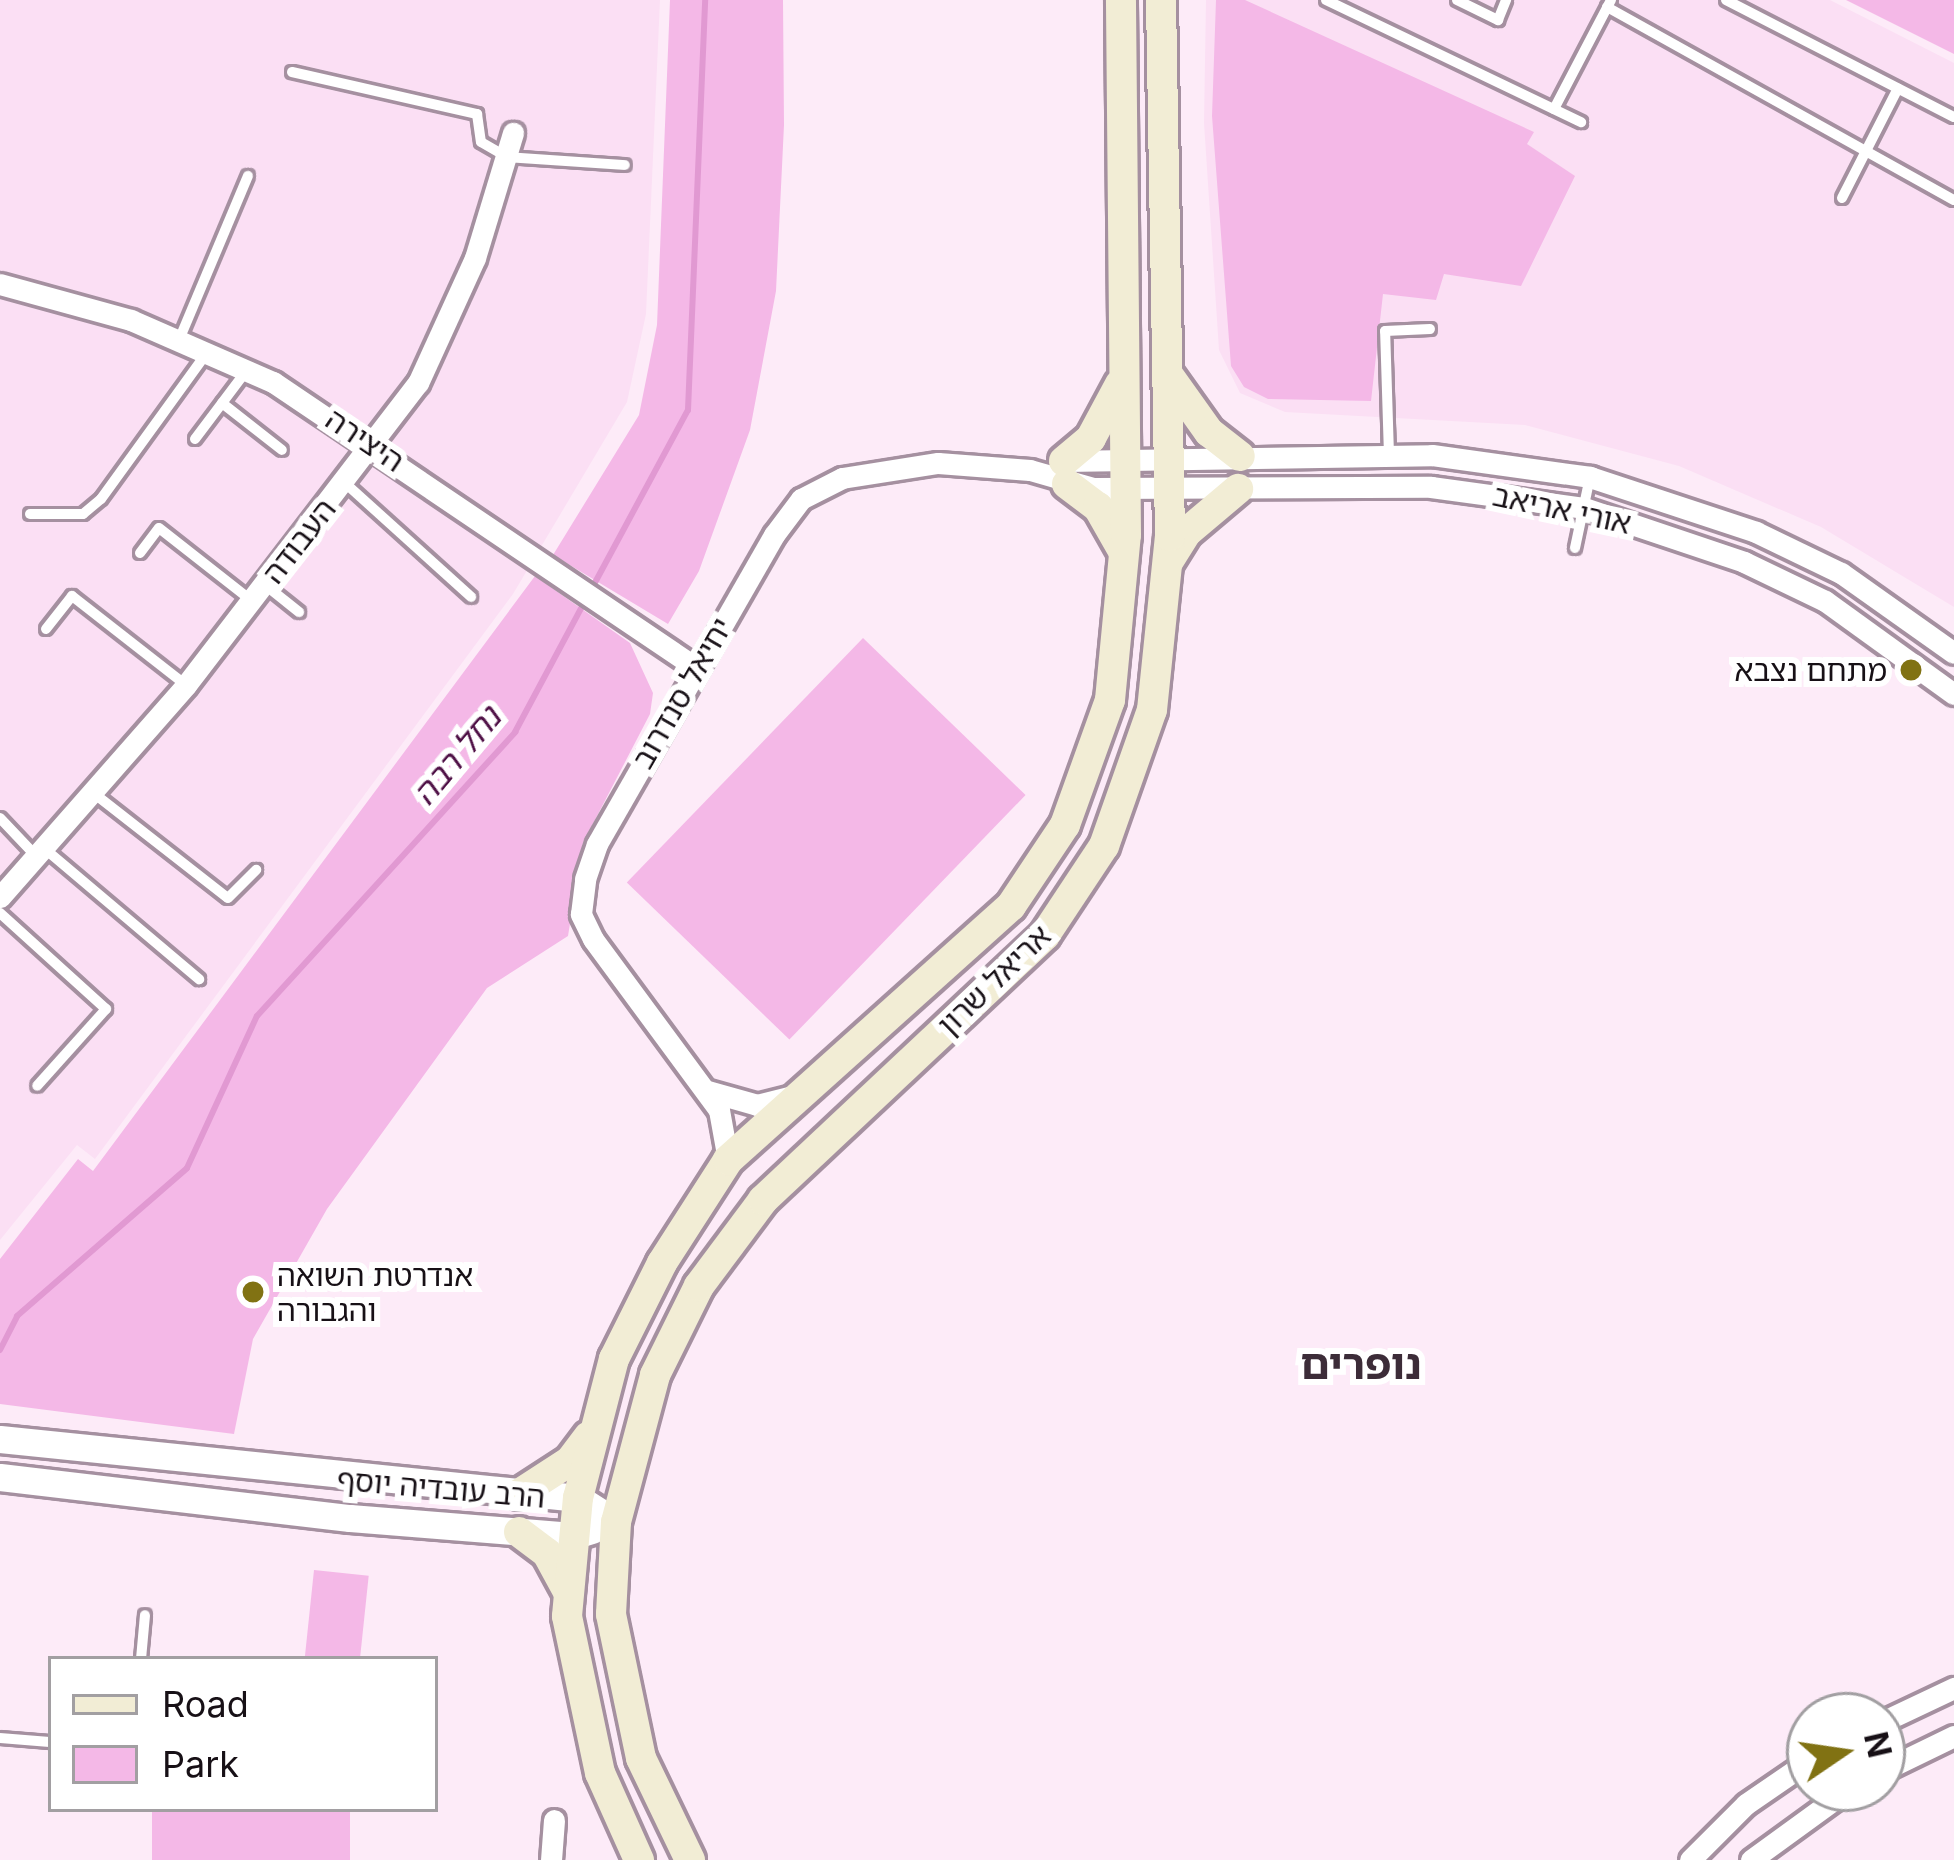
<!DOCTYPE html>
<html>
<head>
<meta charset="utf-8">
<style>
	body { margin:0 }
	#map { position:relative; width:1954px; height:1860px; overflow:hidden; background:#fdebf8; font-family:Inter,"Noto Sans Hebrew",sans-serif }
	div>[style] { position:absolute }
	.built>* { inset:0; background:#fbdff4 }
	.green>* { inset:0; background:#f4b8e7; transform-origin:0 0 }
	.stream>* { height:6px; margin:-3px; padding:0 3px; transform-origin:3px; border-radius:3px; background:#e199d2 }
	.roads { filter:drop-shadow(3px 0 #a590a0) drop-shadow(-3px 0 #a590a0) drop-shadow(0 3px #a590a0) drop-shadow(0 -3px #a590a0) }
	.service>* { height:10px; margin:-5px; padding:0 5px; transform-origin:5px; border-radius:5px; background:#fff }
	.minor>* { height:21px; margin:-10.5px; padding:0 10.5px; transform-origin:10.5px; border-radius:10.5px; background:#fff }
	.tertiary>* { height:27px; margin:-13.5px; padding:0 13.5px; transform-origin:13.5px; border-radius:13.5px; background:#fff }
	.secondary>* { height:30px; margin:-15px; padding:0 15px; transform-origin:15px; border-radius:15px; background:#f2edd5 }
	.dots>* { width:33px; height:33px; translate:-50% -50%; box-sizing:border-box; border:6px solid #fff; border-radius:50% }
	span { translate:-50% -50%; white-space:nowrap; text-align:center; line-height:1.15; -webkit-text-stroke:12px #fff; paint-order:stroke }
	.street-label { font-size:30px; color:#171016 }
	.poi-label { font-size:30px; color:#171016 }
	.right { translate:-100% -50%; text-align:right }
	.left { translate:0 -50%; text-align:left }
	.water-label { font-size:33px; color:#4e0f45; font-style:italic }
	.district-label { font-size:42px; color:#3c2c38; font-weight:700 }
	.legend { position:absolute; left:48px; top:1656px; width:390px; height:156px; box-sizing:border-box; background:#fff; border:3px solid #a29fa2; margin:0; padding:15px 21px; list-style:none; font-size:36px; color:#171016 }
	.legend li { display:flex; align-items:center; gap:24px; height:60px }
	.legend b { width:60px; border:3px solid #a29fa2 }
	.north { position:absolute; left:1786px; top:1692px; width:120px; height:120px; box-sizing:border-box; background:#fff; border:3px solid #a29fa2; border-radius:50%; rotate:77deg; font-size:33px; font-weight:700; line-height:48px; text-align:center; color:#171016 }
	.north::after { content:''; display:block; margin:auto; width:42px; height:54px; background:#817213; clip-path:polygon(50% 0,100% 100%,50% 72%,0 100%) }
</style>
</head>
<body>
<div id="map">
	<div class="built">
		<i style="clip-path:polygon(0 0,660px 0,646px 314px,627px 402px,513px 594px,95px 1159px,77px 1145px,0 1240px)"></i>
		<i style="clip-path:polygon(1206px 0,1830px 0,1954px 63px,1954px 607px,1821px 527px,1679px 466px,1525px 425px,1285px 412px,1240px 393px,1219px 350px,1204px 123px)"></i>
	</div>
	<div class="green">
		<i style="clip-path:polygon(670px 0,783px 0,784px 125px,776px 291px,750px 430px,699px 571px,668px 624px,553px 555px,639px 415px,657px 325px)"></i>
		<i style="clip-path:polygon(1216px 0,1245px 0,1534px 132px,1527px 144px,1575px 176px,1521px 286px,1444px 274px,1436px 300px,1383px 294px,1371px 401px,1268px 399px,1244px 387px,1231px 366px,1212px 116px)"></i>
		<i style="clip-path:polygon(1846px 0,1954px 0,1954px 54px)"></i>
		<i style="clip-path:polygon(535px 576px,630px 643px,653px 693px,650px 714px,583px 843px,568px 936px,487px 988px,327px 1209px,253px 1339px,234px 1434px,0 1404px,0 1259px,78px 1159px,93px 1171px)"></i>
		<i style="left:863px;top:638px;width:226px;height:340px;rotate:44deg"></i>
		<i style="left:314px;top:1570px;width:55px;height:89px;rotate:6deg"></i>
		<i style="left:152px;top:1809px;width:198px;height:51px"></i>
	</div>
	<div class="stream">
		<i style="left:591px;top:590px;width:204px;rotate:-61.7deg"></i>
		<i style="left:688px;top:410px;width:410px;rotate:-87.6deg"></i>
		<i style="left:0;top:1350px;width:38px;rotate:-63deg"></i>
		<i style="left:17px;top:1316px;width:225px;rotate:-41deg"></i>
		<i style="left:187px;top:1168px;width:167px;rotate:-65.3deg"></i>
		<i style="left:257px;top:1016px;width:384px;rotate:-47.7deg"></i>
		<i style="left:515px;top:732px;width:149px;rotate:-61.9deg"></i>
	</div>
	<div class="roads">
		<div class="service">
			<i style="left:1326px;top:0;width:283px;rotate:25.6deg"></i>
			<i style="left:1457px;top:0;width:46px;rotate:26deg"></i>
			<i style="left:1498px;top:20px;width:22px;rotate:-68deg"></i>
			<i style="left:1726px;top:0;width:256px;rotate:27.2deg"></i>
			<i style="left:1607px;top:7px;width:397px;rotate:29.1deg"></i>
			<i style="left:292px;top:72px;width:190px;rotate:12.8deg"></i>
			<i style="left:477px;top:114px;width:28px;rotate:82deg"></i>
			<i style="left:481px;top:142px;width:30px;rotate:30deg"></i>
			<i style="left:507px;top:157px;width:118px;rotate:3.9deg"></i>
			<i style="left:1554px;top:109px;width:123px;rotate:-62.4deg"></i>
			<i style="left:1842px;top:198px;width:123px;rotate:-63deg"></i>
			<i style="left:179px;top:340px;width:178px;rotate:-67.2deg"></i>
			<i style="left:222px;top:403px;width:76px;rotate:38.1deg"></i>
			<i style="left:195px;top:439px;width:86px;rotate:-53deg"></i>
			<i style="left:1389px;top:455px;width:124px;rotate:-91.8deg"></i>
			<i style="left:1385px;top:331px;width:45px;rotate:-2.5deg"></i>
			<i style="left:345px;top:483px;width:170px;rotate:42.1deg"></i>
			<i style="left:30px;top:514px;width:53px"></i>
			<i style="left:83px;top:514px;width:23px;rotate:-40deg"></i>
			<i style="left:101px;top:499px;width:179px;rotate:-54.1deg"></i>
			<i style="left:1575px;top:548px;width:73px;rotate:-78.1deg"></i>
			<i style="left:140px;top:553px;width:31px;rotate:-53deg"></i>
			<i style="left:159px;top:528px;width:118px;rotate:38.1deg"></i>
			<i style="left:264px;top:584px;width:45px;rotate:38.7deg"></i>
			<i style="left:46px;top:629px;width:42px;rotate:-51.8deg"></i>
			<i style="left:72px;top:596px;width:145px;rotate:38deg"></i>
			<i style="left:96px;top:795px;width:167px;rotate:38deg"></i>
			<i style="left:228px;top:898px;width:40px;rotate:-45deg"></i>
			<i style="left:0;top:818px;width:51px;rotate:46.6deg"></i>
			<i style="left:45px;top:849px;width:202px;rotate:40.2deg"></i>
			<i style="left:0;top:913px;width:143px;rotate:42.2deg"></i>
			<i style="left:106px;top:1009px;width:103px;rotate:131.9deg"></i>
			<i style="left:141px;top:1659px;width:44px;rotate:-84.8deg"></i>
			<i style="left:0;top:1738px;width:51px;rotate:4.5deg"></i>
		</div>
		<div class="minor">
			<i style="left:0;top:284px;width:136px;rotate:15.4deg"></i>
			<i style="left:131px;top:320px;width:155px;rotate:23.6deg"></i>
			<i style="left:273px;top:382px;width:509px;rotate:34.03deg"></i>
			<i style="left:1065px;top:461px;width:367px;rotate:-0.9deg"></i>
			<i style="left:1432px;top:455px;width:160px;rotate:7.9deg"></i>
			<i style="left:1590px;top:477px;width:175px;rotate:18.3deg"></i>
			<i style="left:1756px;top:532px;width:94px;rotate:25.8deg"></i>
			<i style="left:1841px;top:573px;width:138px;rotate:35.3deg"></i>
			<i style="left:0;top:897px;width:282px;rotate:-48.7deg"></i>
			<i style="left:186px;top:685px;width:381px;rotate:-52.5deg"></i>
			<i style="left:418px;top:383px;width:137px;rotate:-65.5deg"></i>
			<i style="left:475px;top:258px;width:131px;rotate:-73.1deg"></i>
			<i style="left:708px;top:1091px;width:51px;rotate:15.9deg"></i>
			<i style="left:757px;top:1105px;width:36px;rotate:-14deg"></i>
			<i style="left:728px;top:1160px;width:51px;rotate:-100.2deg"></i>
			<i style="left:719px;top:1110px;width:212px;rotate:-126.4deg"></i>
			<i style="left:593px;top:939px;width:28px;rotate:-116deg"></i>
			<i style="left:581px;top:914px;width:35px;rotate:-83deg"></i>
			<i style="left:585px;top:879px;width:37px;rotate:-71deg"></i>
			<i style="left:597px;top:844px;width:356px;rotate:-60.2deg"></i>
			<i style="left:774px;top:535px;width:45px;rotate:-53.1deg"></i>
			<i style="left:801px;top:499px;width:46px;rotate:-27.1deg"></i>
			<i style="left:842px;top:478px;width:97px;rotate:-8.9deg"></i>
			<i style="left:938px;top:463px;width:92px;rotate:4.4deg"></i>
			<i style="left:1030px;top:470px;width:66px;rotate:15.9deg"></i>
			<i style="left:1093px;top:488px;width:338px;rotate:-0.2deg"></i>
			<i style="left:1431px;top:487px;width:154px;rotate:7.8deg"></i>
			<i style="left:1584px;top:508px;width:169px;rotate:18.6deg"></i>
			<i style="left:1744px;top:562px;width:90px;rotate:25.7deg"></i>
			<i style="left:1825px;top:601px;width:159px;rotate:35.8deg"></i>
			<i style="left:1882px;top:1722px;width:80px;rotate:-25.3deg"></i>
			<i style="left:1882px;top:1771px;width:80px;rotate:-25.9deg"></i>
			<i style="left:551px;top:1860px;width:40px;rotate:-85.7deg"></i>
			<i style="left:1690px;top:1860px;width:79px;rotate:-45deg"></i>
			<i style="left:1746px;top:1804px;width:78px;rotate:-34.5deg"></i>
			<i style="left:1751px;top:1860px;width:122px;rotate:-36deg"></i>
		</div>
		<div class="tertiary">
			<i style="left:0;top:1439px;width:581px;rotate:5.83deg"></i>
			<i style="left:578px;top:1498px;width:45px;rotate:32.3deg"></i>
			<i style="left:0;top:1477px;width:352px;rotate:6.7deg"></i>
			<i style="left:350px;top:1518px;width:223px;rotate:4.6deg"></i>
			<i style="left:572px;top:1536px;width:21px;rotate:-17deg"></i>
		</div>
		<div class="secondary">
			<i style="left:1169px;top:376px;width:69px;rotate:54.5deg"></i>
			<i style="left:1209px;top:432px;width:39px;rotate:38deg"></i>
			<i style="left:1064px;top:461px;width:35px;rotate:-40deg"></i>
			<i style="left:1091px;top:438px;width:61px;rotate:-61.8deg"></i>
			<i style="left:1067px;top:484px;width:39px;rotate:37deg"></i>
			<i style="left:1098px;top:507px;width:51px;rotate:60.4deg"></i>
			<i style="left:1168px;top:562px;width:36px;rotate:-58deg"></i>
			<i style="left:1187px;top:532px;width:67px;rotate:-40.1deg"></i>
			<i style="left:519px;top:1494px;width:61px;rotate:-32.9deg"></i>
			<i style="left:570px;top:1461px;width:31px;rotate:-53deg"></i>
			<i style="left:519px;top:1532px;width:35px;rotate:37deg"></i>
			<i style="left:547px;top:1553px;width:42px;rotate:61.6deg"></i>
			<i style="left:639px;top:1860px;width:95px;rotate:-114.1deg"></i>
			<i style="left:600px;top:1773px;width:160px;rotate:-101.9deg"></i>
			<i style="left:567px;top:1616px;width:119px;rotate:-84.7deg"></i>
			<i style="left:578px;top:1498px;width:144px;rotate:-75.5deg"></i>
			<i style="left:614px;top:1359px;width:107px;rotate:-63.4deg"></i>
			<i style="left:662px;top:1263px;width:122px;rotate:-57.3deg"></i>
			<i style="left:728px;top:1160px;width:380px;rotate:-41.9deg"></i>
			<i style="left:1011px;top:906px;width:97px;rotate:-56.3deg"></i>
			<i style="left:1065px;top:825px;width:133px;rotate:-70.2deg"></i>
			<i style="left:1110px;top:700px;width:166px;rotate:-84.5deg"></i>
			<i style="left:1126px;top:535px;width:535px;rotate:-90.54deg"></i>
			<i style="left:690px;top:1860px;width:113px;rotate:-115.7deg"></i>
			<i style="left:641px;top:1758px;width:147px;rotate:-101.8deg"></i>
			<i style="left:611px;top:1614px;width:92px;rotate:-86.9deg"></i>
			<i style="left:616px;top:1522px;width:152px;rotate:-75.1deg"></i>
			<i style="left:655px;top:1375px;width:99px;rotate:-63.7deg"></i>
			<i style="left:699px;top:1286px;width:107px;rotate:-53.3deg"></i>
			<i style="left:763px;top:1200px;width:387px;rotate:-43.2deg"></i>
			<i style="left:1045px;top:935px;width:107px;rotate:-56.5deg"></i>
			<i style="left:1104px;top:846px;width:144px;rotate:-70.6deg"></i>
			<i style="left:1152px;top:710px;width:175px;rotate:-84.1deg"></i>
			<i style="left:1170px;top:536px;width:536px;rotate:-90.96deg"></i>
		</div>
	</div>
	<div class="dots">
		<i style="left:1911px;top:670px;background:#817213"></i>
		<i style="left:253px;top:1292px;background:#817213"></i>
	</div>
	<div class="street-label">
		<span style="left:365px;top:440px;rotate:34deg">היצירה</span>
		<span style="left:1562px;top:509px;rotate:12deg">אורי אריאב</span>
		<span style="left:299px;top:541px;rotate:-52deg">העבודה</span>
		<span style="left:682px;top:693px;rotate:-60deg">יחיאל סנדרוב</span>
		<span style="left:994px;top:980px;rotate:-44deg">אריאל שרון</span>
		<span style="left:441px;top:1488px;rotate:5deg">הרב עובדיה יוסף</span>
	</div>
	<div class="poi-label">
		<span class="right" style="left:1887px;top:670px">מתחם נצבא</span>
		<span class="left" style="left:277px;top:1292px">אנדרטת השואה<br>והגבורה</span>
	</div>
	<div class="water-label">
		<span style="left:457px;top:756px;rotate:-50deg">נחל רבה</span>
	</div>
	<div class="district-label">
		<span style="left:1361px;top:1364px">נופרים</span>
	</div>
	<ul class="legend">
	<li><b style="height:15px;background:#f2edd5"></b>Road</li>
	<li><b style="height:33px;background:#f4b8e7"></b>Park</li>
	</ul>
	<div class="north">N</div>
</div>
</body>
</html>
